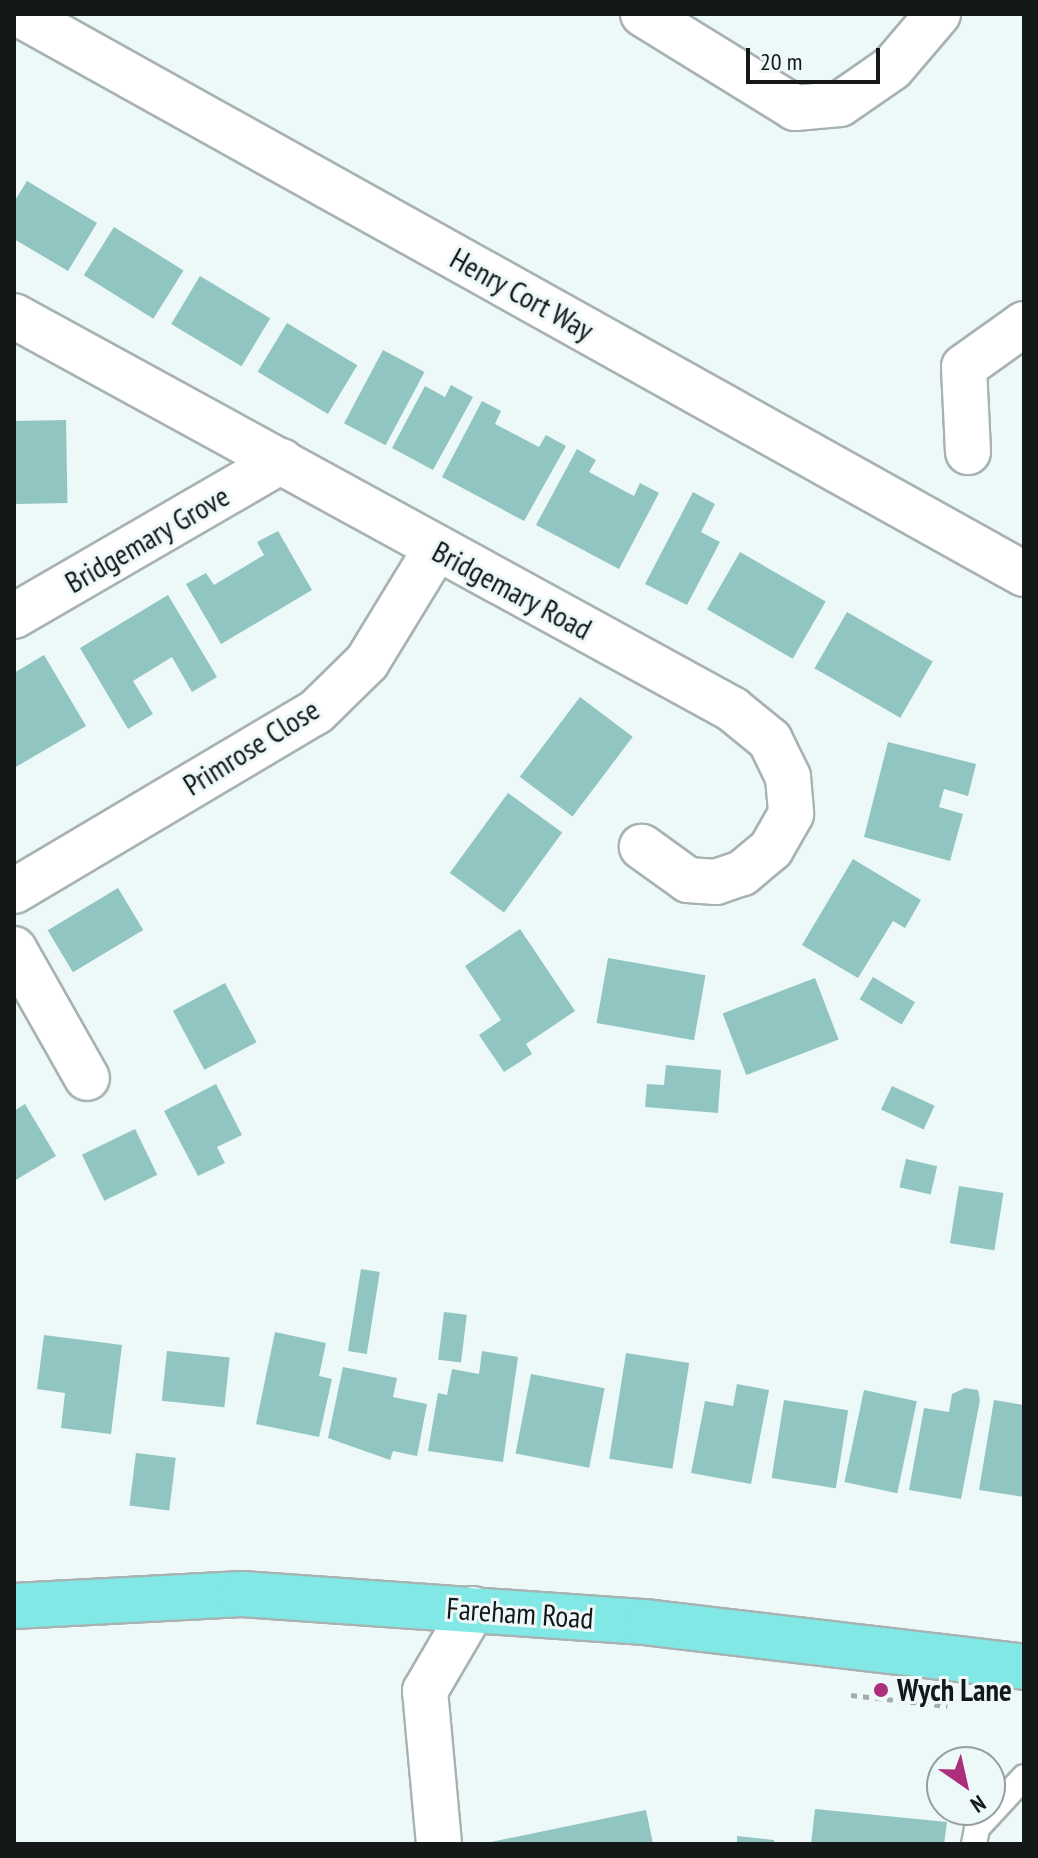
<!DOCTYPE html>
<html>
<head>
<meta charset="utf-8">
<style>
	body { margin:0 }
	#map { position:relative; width:1038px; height:1858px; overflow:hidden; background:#edf8f8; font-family:"PT Sans Narrow",sans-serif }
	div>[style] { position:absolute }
	.building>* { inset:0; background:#90c5c2; transform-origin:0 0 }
	.path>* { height:5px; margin-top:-2.5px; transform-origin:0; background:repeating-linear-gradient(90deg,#a4adad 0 6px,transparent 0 12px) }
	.roads { filter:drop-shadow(2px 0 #a8b2b2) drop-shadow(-2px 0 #a8b2b2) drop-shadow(0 2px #a8b2b2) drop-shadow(0 -2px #a8b2b2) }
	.lane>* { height:24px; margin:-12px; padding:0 12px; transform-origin:12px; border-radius:12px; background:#fff }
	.street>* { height:44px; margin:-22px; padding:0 22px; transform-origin:22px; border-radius:22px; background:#fff }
	.primary>* { height:44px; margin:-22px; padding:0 22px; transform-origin:22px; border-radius:22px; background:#81e8e5 }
	.dots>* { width:22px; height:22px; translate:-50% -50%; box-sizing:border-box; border:4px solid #edf8f8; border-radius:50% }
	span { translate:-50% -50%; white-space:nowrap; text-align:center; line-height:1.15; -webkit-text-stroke:6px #edf8f8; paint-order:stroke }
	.street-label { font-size:30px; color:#141818 }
	.poi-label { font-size:30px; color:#141818; font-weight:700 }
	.left { translate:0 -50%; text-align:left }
	.frame { position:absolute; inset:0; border:16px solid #141818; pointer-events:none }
	.north { position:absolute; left:926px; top:1746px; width:80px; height:80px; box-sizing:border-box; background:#edf8f8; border:2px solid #969e9e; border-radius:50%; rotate:146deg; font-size:22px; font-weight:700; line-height:32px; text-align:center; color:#141818 }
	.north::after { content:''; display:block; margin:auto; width:28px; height:36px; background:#ad2e7d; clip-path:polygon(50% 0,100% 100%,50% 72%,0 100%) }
	.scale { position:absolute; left:746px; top:48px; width:134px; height:36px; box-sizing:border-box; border:4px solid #141818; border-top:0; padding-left:10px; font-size:24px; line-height:28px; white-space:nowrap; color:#141818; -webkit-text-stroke:6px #edf8f8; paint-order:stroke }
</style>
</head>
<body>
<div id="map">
	<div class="building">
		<i style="clip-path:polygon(27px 181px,97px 223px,68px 271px,14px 239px,14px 202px)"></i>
		<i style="left:114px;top:227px;width:82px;height:57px;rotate:32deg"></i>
		<i style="left:200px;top:276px;width:82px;height:56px;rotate:31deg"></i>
		<i style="left:287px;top:323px;width:82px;height:57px;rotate:31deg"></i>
		<i style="left:383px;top:350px;width:47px;height:83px;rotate:28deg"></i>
		<i style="clip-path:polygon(451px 385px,473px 397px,433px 470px,392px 448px,425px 386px,445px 397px)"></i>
		<i style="clip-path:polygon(482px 401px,501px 411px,495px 424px,539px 447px,546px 435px,566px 446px,524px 521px,442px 477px)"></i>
		<i style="left:66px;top:420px;width:83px;height:52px;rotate:89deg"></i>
		<i style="clip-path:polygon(577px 449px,596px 460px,589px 472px,634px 496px,640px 483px,659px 493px,619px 569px,536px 525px)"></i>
		<i style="clip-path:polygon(693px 492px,715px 504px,701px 532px,720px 542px,687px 605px,645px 584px)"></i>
		<i style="clip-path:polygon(278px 531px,312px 590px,221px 644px,186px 584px,206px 573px,214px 585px,264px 555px,257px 542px)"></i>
		<i style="left:740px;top:552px;width:99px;height:66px;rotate:30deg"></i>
		<i style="clip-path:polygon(168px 595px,217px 677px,192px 692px,172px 657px,133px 681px,153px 714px,128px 729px,80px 648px)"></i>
		<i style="left:847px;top:612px;width:99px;height:65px;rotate:30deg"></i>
		<i style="clip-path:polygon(44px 655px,86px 726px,14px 768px,14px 673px)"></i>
		<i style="left:580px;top:697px;width:66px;height:100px;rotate:37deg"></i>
		<i style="clip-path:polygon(888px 742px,976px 764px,968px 796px,944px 789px,939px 807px,963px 814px,950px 861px,864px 837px)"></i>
		<i style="left:508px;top:793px;width:67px;height:99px;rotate:36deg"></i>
		<i style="clip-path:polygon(853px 859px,921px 900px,905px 928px,893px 921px,858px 978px,802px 945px)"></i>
		<i style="left:118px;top:888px;width:49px;height:82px;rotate:59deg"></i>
		<i style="clip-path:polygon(520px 929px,575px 1011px,526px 1044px,532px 1054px,504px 1072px,479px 1035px,501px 1020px,465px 966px)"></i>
		<i style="left:608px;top:958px;width:99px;height:66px;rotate:10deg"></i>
		<i style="left:873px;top:977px;width:49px;height:26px;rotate:31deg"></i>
		<i style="left:815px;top:978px;width:66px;height:99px;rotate:69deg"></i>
		<i style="left:225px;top:983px;width:67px;height:59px;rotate:62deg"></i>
		<i style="clip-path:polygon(666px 1065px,721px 1070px,718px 1113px,645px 1107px,647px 1084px,664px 1085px)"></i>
		<i style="clip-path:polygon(216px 1084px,242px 1135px,217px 1147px,225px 1163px,198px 1176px,164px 1111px)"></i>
		<i style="left:892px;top:1086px;width:47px;height:26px;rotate:25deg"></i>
		<i style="clip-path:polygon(25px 1104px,56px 1156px,14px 1181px,14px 1111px)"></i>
		<i style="left:135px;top:1129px;width:51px;height:59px;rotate:64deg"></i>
		<i style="left:906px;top:1159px;width:32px;height:29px;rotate:13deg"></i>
		<i style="left:959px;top:1186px;width:45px;height:58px;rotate:9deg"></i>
		<i style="left:361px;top:1269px;width:19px;height:83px;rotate:9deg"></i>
		<i style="left:444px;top:1312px;width:23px;height:48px;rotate:7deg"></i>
		<i style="clip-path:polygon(275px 1332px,326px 1343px,319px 1376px,332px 1379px,319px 1437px,256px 1424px)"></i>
		<i style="clip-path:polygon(44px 1335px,122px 1345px,111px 1434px,61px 1428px,65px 1393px,37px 1389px)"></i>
		<i style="left:167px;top:1351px;width:63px;height:50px;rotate:6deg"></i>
		<i style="clip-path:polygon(482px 1351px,518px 1357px,503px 1462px,428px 1451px,438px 1393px,447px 1395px,452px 1369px,479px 1374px)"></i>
		<i style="left:626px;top:1353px;width:64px;height:107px;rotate:9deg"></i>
		<i style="clip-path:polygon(343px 1367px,397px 1378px,393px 1397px,427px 1404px,417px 1456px,393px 1451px,390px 1460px,328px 1438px)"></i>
		<i style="left:531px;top:1374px;width:75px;height:81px;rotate:11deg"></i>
		<i style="clip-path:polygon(737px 1384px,769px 1390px,751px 1484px,691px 1473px,705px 1401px,733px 1406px)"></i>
		<i style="clip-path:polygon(965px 1388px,978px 1390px,980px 1400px,961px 1499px,909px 1490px,924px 1408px,949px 1412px,952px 1394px)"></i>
		<i style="left:864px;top:1390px;width:54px;height:94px;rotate:12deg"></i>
		<i style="left:784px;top:1400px;width:65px;height:79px;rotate:9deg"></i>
		<i style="clip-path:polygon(994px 1400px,1024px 1405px,1024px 1497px,979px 1490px)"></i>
		<i style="left:136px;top:1453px;width:40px;height:53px;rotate:7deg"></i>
		<i style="clip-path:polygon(815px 1809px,947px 1822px,944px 1844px,811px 1844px)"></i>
		<i style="clip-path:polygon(646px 1810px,653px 1844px,487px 1844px,486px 1843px)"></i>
		<i style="clip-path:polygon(737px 1836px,774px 1840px,774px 1844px,737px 1844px)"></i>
	</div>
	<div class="path">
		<i style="left:851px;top:1695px;width:97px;rotate:6.5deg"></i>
	</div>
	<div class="roads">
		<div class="lane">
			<i style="left:974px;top:1844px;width:16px;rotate:-79deg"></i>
			<i style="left:977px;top:1828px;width:69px;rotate:-47.3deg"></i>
		</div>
		<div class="street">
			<i style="left:19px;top:14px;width:1150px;rotate:29.13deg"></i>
			<i style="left:643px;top:14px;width:179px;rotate:31.7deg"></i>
			<i style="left:795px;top:108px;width:45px;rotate:-5.1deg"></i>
			<i style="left:840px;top:104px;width:63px;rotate:-34.7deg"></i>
			<i style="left:892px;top:68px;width:71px;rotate:-49.6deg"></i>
			<i style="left:14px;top:316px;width:819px;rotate:28.69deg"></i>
			<i style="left:732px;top:709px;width:49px;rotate:39.2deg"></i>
			<i style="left:770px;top:740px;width:41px;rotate:64.1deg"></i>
			<i style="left:788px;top:777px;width:37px;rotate:85deg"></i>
			<i style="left:791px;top:814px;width:40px;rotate:119.7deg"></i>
			<i style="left:771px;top:849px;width:38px;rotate:140deg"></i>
			<i style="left:742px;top:873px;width:28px;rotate:161deg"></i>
			<i style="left:716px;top:882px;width:28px;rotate:-176deg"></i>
			<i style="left:688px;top:880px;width:57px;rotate:-144.3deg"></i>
			<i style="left:968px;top:452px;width:85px;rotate:-92.7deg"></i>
			<i style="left:964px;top:367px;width:74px;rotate:-35.6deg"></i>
			<i style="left:14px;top:616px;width:309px;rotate:-30.1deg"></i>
			<i style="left:14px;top:891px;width:351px;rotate:-30.7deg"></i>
			<i style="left:316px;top:712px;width:71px;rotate:-44.4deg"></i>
			<i style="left:367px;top:662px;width:132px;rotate:-58.6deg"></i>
			<i style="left:14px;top:949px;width:148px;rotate:60.5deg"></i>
			<i style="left:439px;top:1844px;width:154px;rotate:-95.2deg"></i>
			<i style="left:425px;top:1691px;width:95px;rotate:-59.7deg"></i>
		</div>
		<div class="primary">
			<i style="left:14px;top:1606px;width:228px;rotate:-3deg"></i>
			<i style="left:242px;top:1594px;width:411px;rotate:4deg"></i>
			<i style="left:652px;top:1623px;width:375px;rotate:6.7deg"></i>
		</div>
	</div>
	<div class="dots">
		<i style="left:881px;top:1690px;background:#ad2e7d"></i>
	</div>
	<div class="street-label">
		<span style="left:522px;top:294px;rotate:29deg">Henry Cort Way</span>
		<span style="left:147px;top:539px;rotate:-30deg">Bridgemary Grove</span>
		<span style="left:512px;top:590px;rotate:28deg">Bridgemary Road</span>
		<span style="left:251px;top:747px;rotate:-32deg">Primrose Close</span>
		<span style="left:520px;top:1613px;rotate:4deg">Fareham Road</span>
	</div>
	<div class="poi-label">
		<span class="left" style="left:897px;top:1690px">Wych Lane</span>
	</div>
	<div class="frame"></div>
	<div class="north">N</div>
	<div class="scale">20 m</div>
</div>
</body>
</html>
